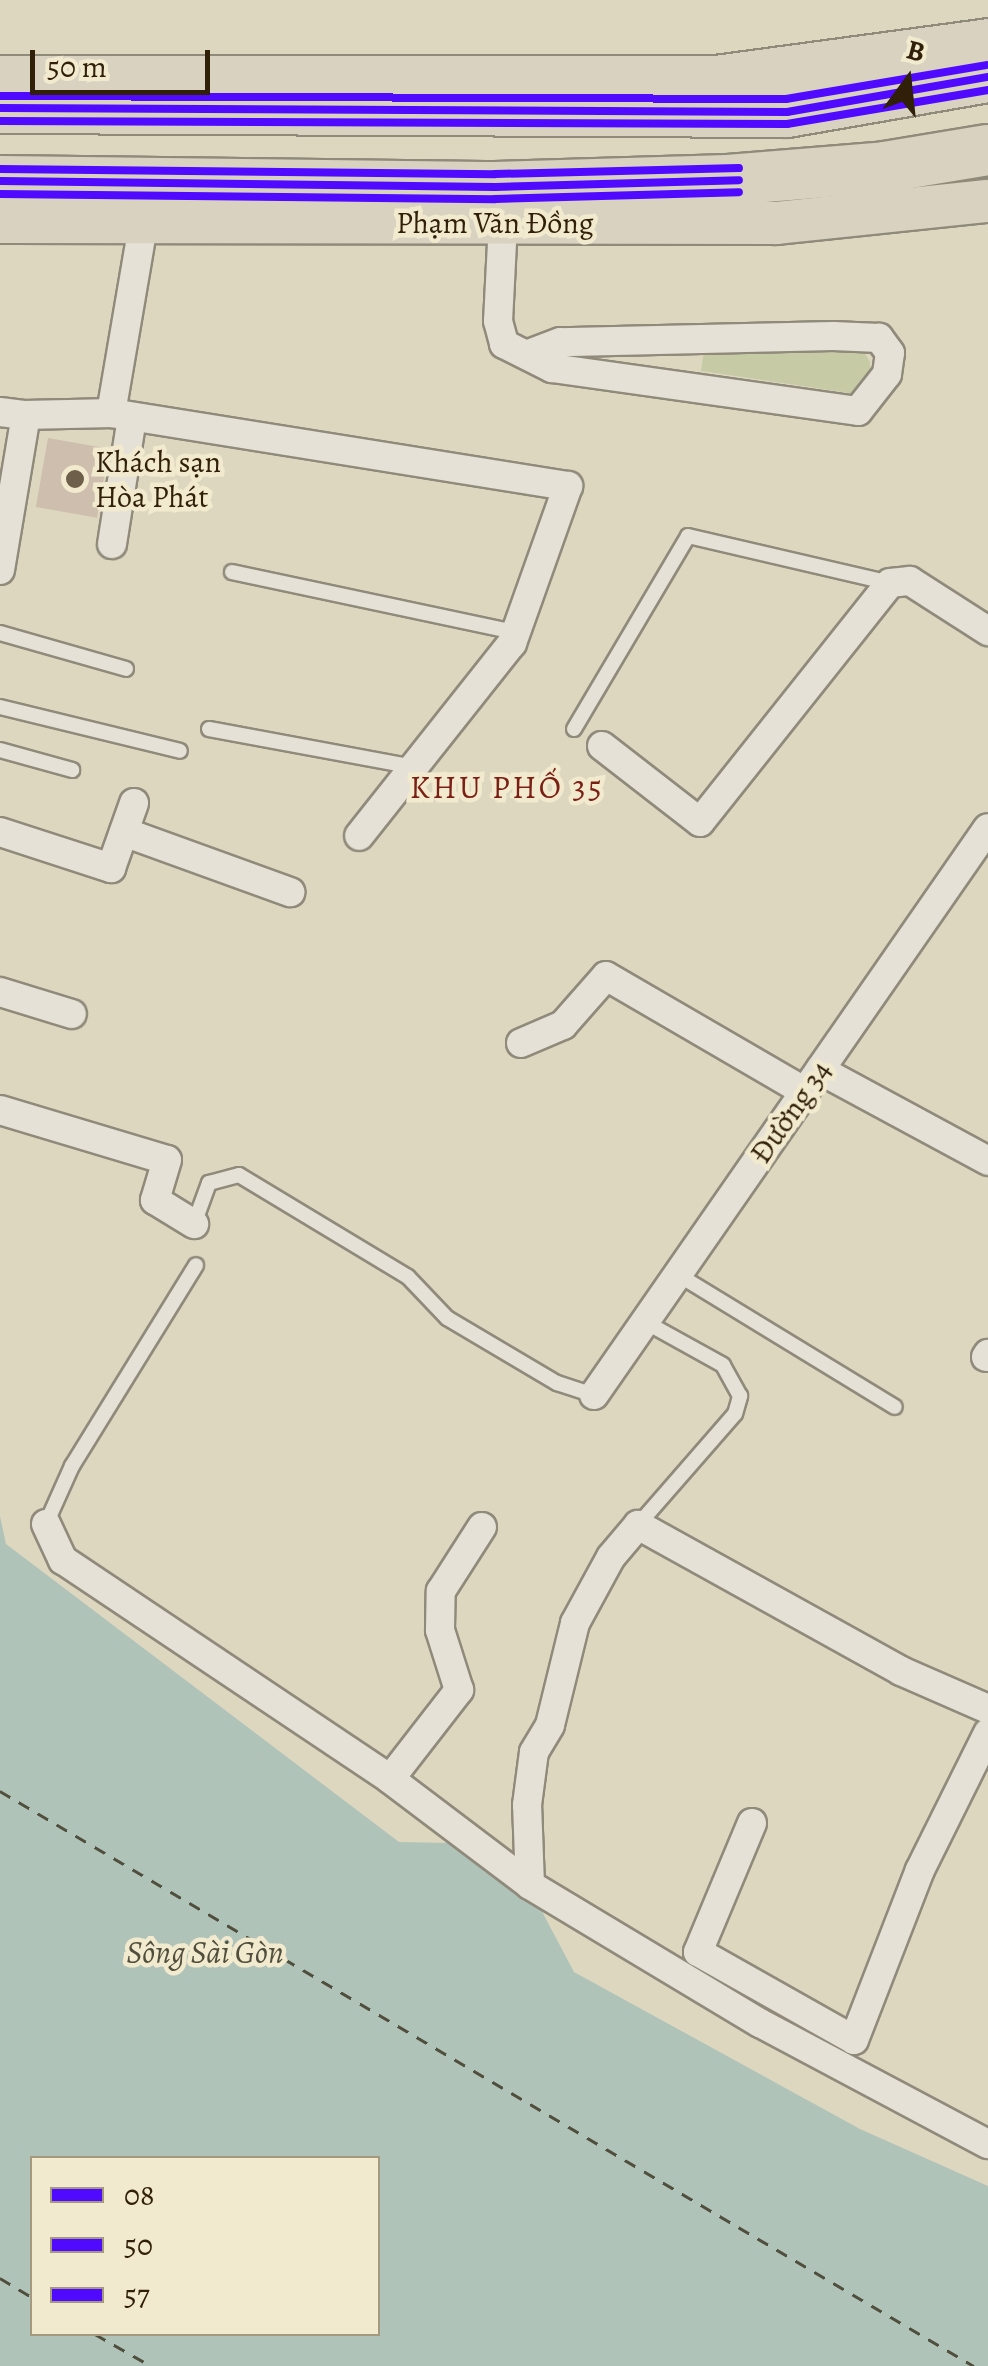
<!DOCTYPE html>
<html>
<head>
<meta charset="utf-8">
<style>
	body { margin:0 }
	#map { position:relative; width:988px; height:2366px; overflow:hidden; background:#ded7c0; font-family:Alegreya,serif }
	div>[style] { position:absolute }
	.green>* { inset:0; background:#c6cba6 }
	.water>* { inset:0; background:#afc3b9 }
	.ferry>* { height:2.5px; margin-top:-1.25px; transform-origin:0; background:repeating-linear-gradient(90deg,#504e3d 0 12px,transparent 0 22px) }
	.building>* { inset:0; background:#cebead; transform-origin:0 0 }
	.roads { filter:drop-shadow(2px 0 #908a7b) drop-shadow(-2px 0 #908a7b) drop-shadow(0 2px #908a7b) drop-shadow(0 -2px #908a7b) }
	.lane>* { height:14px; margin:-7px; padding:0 7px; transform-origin:7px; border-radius:7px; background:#e5e1d6 }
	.street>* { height:28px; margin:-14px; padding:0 14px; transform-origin:14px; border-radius:14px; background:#e5e1d6 }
	.primary>* { height:42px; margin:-21px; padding:0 21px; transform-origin:21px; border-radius:21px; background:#d9d2c1 }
	.highway>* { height:50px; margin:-25px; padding:0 25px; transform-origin:25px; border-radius:25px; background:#d9d2c1 }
	.bus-1>* { height:8px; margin:-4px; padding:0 4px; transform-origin:4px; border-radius:4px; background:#4f0aff }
	.bus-2>* { height:8px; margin:-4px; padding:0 4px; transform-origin:4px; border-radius:4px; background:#4f0aff }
	.bus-3>* { height:8px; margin:-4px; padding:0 4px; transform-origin:4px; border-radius:4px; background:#4f0aff }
	.dots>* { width:28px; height:28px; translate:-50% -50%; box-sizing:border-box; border:5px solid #f2eace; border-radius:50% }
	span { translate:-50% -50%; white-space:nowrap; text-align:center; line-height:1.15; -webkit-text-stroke:9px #f2eace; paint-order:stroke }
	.street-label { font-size:30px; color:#301f09 }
	.poi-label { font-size:30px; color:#301f09 }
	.left { translate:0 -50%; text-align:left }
	.neighbourhood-label { font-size:32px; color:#7a1f14; letter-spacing:2.5px }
	.water-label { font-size:32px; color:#504e3d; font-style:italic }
	.legend { position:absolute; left:30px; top:2156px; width:350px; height:180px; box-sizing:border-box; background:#f2eace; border:2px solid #a4997f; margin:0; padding:12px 18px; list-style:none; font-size:30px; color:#301f09 }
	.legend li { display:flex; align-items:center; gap:20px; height:50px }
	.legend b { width:50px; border:2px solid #a4997f }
	.north { position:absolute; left:858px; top:30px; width:100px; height:100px; -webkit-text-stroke:8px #f2eace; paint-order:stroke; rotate:15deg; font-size:28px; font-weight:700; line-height:40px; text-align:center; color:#301f09 }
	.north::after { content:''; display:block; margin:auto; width:35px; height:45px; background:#301f09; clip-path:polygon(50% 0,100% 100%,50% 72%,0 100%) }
	.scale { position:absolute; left:30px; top:50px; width:180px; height:45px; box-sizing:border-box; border:5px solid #301f09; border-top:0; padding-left:12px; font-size:30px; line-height:35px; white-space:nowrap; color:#301f09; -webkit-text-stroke:8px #f2eace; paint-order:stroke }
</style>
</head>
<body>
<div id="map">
	<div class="green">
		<i style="clip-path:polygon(836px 347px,863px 350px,870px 362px,871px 374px,856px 394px,701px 371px,704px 350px)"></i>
	</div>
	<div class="water">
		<i style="clip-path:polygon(evenodd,0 1516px,6px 1544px,399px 1842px,450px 1843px,537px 1902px,574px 1972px,860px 2129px,988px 2186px,988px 2366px,0 2366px,0 1516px,32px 2158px,378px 2158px,378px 2334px,32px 2334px,32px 2158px)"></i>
	</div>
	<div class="ferry">
		<i style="left:0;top:1791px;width:1131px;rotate:30.56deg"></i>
		<i style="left:0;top:2278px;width:37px;rotate:31deg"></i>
		<i style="left:95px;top:2334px;width:64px;rotate:29.7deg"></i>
	</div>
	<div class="building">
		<i style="left:48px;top:438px;width:62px;height:70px;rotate:10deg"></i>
	</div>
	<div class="roads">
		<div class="lane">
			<i style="left:232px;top:572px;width:292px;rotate:12deg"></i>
			<i style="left:0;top:633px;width:131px;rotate:15.9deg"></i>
			<i style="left:0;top:707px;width:185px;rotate:13.7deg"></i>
			<i style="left:209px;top:729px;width:208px;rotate:10.5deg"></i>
			<i style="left:574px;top:729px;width:224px;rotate:-59.4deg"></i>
			<i style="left:688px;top:536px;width:207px;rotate:13.1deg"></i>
			<i style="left:0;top:750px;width:75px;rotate:15.5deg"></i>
			<i style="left:194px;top:1224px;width:44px;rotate:-69.9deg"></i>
			<i style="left:209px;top:1183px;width:31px;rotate:-15deg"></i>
			<i style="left:239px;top:1175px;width:197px;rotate:31.1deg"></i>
			<i style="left:408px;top:1277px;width:57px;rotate:46.4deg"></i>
			<i style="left:447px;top:1318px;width:128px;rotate:30.6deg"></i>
			<i style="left:557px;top:1383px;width:39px;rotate:18deg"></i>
			<i style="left:677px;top:1274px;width:255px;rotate:31.4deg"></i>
			<i style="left:46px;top:1524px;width:64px;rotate:-65.9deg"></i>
			<i style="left:72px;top:1466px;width:236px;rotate:-58.3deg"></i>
			<i style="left:638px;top:1525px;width:147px;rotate:-48.9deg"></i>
			<i style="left:735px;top:1414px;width:19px;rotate:-74deg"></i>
			<i style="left:740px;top:1396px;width:35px;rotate:-119deg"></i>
			<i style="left:723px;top:1365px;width:89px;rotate:-151.1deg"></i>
		</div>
		<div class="street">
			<i style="left:503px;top:223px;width:98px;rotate:92.9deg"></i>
			<i style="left:498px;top:321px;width:24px;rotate:75deg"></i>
			<i style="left:504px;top:344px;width:54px;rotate:26.6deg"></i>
			<i style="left:552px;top:368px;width:309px;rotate:8deg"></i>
			<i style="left:858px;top:411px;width:47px;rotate:-51.9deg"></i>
			<i style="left:887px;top:374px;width:21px;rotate:-82deg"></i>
			<i style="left:890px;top:353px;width:19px;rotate:-126deg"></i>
			<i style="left:879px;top:338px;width:46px;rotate:-177.5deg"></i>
			<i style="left:833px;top:336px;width:273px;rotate:178.7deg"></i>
			<i style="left:560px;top:342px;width:33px;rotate:159deg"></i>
			<i style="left:0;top:412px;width:26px;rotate:7deg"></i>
			<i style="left:111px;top:413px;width:463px;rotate:9.1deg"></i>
			<i style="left:568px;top:486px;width:167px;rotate:109.6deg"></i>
			<i style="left:512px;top:643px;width:246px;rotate:128.4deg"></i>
			<i style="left:112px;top:544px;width:128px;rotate:-81deg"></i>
			<i style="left:0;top:570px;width:157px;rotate:-80.5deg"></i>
			<i style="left:26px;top:415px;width:85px;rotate:-1.3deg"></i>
			<i style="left:111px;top:413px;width:191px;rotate:-80.3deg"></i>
			<i style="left:602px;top:746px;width:124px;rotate:37.8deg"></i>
			<i style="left:700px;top:822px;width:305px;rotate:-51.5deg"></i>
			<i style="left:890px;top:583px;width:20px;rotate:-6deg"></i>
			<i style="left:910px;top:581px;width:93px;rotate:32.7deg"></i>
			<i style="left:0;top:832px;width:117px;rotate:18deg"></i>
			<i style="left:111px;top:868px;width:69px;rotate:-70.5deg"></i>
			<i style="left:124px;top:832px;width:177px;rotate:19.9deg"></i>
			<i style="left:0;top:992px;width:75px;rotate:17deg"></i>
			<i style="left:521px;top:1043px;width:46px;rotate:-23.2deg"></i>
			<i style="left:563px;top:1025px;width:65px;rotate:-48.7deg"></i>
			<i style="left:606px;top:976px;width:230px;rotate:30.2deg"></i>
			<i style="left:820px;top:1070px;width:191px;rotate:28.4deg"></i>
			<i style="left:0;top:1110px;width:174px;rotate:16.7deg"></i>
			<i style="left:167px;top:1160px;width:42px;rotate:106.7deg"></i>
			<i style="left:155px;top:1200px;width:46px;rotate:31.6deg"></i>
			<i style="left:986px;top:1357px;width:4px;rotate:-56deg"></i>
			<i style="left:594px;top:1395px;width:690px;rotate:-55.21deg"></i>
			<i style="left:46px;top:1524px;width:40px;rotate:65deg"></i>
			<i style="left:63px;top:1560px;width:394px;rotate:33.8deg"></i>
			<i style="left:390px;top:1779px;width:176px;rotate:37.1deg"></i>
			<i style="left:530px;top:1885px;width:268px;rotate:31deg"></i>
			<i style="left:760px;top:2023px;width:258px;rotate:28deg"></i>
			<i style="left:390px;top:1779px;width:113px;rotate:-52.2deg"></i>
			<i style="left:459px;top:1690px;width:63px;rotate:-107.6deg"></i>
			<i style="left:440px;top:1630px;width:39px;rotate:-89deg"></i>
			<i style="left:441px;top:1591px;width:76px;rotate:-57.4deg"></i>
			<i style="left:752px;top:1823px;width:140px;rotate:112.7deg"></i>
			<i style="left:698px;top:1952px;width:179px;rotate:29.4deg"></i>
			<i style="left:854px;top:2040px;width:182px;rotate:-68.8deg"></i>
			<i style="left:920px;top:1870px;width:153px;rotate:-63.6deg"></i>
			<i style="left:530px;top:1885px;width:80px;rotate:-92.1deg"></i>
			<i style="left:527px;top:1805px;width:53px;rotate:-82.5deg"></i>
			<i style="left:534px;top:1752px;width:31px;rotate:-59deg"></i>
			<i style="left:550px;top:1725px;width:105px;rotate:-76.2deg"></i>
			<i style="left:575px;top:1623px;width:75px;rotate:-61.4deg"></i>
			<i style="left:611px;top:1557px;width:42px;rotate:-49.8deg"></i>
			<i style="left:638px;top:1525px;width:301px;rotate:29deg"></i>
			<i style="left:901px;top:1671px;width:95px;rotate:23.6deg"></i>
		</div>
		<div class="primary">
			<i style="left:0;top:77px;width:716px"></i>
			<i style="left:716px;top:77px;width:275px;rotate:-7.7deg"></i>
			<i style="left:0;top:222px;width:777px;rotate:0.07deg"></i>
			<i style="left:777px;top:223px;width:212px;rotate:-6deg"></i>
		</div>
		<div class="highway">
			<i style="left:0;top:108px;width:787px;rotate:0.29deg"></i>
			<i style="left:787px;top:112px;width:204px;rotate:-9.9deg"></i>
			<i style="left:0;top:181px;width:495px;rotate:0.7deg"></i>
			<i style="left:495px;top:187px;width:233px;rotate:-1.7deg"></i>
			<i style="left:728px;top:180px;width:158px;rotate:-4.7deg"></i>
			<i style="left:885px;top:167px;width:104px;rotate:-9.4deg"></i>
		</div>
	</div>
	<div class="bus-1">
		<i style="left:0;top:108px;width:787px;rotate:0.29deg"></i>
		<i style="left:787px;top:112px;width:204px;rotate:-9.9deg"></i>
		<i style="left:0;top:181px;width:495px;rotate:0.7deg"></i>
		<i style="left:495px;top:187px;width:244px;rotate:-1.6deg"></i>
	</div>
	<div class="bus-2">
		<i style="left:0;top:121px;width:787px;rotate:0.22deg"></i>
		<i style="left:787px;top:124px;width:204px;rotate:-9.6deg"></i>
		<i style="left:0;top:194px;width:495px;rotate:0.6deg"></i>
		<i style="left:495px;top:199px;width:244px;rotate:-1.6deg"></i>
	</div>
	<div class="bus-3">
		<i style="left:0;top:96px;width:786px;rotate:0.22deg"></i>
		<i style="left:786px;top:99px;width:203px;rotate:-9.6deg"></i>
		<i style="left:0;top:169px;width:495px;rotate:0.6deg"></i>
		<i style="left:495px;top:174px;width:244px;rotate:-1.4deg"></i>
	</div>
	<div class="dots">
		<i style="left:75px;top:479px;background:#6d5f49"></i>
	</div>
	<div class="street-label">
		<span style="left:495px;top:223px">Phạm Văn Đồng</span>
		<span style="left:791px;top:1112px;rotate:-55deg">Đường 34</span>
	</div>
	<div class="poi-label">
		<span class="left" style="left:95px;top:479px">Khách sạn<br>Hòa Phát</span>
	</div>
	<div class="neighbourhood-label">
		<span style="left:507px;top:787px">KHU PHỐ 35</span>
	</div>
	<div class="water-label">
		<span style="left:205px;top:1952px">Sông Sài Gòn</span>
	</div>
	<ul class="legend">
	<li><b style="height:12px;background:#4f0aff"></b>08</li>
	<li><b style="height:12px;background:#4f0aff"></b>50</li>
	<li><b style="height:12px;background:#4f0aff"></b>57</li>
	</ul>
	<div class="north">B</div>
	<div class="scale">50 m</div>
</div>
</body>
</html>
